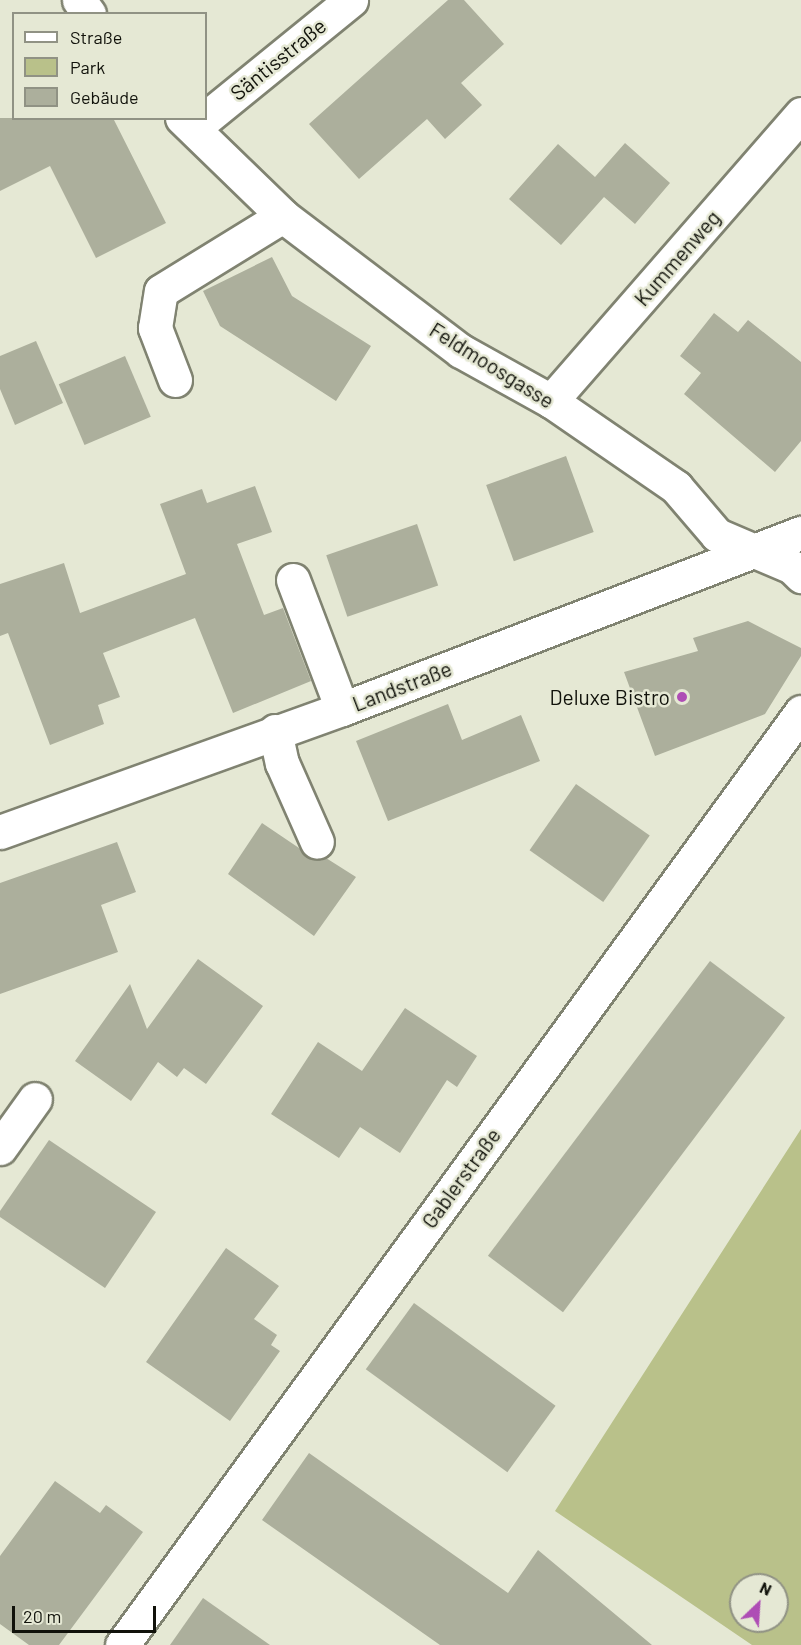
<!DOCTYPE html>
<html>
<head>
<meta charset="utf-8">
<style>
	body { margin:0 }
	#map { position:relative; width:801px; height:1645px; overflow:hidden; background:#e5e8d4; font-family:Barlow,sans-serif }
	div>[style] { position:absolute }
	.green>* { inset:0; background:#b9c18a }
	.building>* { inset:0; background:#acaf9c; transform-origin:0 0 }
	.roads { filter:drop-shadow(2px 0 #808371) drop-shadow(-2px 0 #808371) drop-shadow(0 2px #808371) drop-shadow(0 -2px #808371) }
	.minor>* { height:33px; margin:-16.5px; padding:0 16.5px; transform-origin:16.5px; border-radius:16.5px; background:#fff }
	.dots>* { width:16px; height:16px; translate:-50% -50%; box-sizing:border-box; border:3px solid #e5e8d4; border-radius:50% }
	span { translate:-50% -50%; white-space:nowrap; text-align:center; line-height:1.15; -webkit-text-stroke:5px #e5e8d4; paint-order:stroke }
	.street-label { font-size:21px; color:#11120b }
	.poi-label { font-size:21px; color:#11120b }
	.right { translate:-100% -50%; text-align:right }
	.legend { position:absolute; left:12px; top:12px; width:195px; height:108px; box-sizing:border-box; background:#e5e8d4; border:2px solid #909284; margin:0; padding:8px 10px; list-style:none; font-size:18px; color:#11120b }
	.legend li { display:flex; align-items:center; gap:12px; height:30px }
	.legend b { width:30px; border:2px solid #909284 }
	.north { position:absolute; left:729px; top:1573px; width:60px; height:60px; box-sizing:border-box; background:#e5e8d4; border:2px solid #909284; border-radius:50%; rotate:25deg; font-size:16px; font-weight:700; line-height:24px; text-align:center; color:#11120b }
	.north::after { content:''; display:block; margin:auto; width:21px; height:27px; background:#ae4db5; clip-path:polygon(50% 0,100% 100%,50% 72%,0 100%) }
	.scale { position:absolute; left:12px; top:1606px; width:144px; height:27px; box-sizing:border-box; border:3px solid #11120b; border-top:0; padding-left:8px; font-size:18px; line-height:21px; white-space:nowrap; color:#11120b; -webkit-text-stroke:4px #e5e8d4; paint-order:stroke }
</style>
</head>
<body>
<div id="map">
	<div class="green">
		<i style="clip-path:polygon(evenodd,801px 1129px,801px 1645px,752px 1645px,555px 1511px,801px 1129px,741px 1585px,777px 1585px,777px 1621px,741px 1621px,741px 1585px)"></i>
	</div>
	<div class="building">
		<i style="clip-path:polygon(448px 0,464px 0,504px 44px,461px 83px,482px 105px,445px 139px,427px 119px,359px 179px,309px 124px)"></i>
		<i style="clip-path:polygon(0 118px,113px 118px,166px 223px,96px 258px,50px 166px,0 191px)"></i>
		<i style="clip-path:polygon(625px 143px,670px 183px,635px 224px,604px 197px,561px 245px,509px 199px,558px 144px,595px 177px)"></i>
		<i style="clip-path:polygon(272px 257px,292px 296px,371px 346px,336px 401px,220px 326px,203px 291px)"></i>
		<i style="clip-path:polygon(714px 313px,738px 332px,748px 320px,801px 362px,801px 441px,775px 472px,684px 394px,701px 373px,680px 356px)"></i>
		<i style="clip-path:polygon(36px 341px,63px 403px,15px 425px,0 389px,0 356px)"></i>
		<i style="left:125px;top:356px;width:66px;height:72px;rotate:67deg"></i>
		<i style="left:566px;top:456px;width:81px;height:85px;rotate:70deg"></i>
		<i style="clip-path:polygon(255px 486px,272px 532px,237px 544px,264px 615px,283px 608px,311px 681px,233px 713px,195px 618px,103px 653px,120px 697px,98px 705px,104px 724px,50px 745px,8px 633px,0 636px,0 584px,64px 563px,80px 613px,186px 574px,160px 504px,202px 489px,207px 503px)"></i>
		<i style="left:417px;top:524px;width:65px;height:96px;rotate:71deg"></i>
		<i style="clip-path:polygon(748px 621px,801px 648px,801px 656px,765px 714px,655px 756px,624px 672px,698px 651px,693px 638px)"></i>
		<i style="clip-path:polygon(448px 704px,462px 740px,521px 715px,540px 761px,388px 821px,356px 741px)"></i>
		<i style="left:576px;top:784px;width:90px;height:81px;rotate:35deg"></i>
		<i style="clip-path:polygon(262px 823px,299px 848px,306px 857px,316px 861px,326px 858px,356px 877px,314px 936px,228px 874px)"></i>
		<i style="clip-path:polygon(117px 842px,136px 892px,101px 905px,118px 952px,0 994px,0 883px)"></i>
		<i style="clip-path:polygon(198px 959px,263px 1006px,206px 1084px,184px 1068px,177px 1077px,158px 1062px,131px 1101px,75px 1061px,130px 984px,147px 1029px)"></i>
		<i style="left:710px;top:961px;width:94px;height:369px;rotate:37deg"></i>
		<i style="clip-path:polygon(405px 1008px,477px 1056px,457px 1087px,447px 1080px,400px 1153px,360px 1127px,339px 1158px,271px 1114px,318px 1042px,362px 1071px)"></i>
		<i style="clip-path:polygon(49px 1140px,156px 1212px,105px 1288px,0 1217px,0 1211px)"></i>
		<i style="clip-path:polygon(226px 1248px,279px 1286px,254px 1319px,277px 1335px,271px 1345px,280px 1351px,230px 1421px,146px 1362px)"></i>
		<i style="left:414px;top:1303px;width:175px;height:82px;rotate:36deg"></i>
		<i style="clip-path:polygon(309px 1453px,508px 1593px,538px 1550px,652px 1645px,440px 1645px,262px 1520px)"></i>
		<i style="clip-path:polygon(55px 1481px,100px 1513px,106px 1505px,143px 1532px,59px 1645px,29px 1645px,0 1624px,0 1556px)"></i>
		<i style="clip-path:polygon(203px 1598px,270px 1645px,170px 1645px)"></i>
	</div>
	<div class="roads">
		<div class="minor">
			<i style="left:79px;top:0;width:17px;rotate:54deg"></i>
			<i style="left:182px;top:118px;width:141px;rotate:44.1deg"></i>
			<i style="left:283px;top:216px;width:223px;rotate:37.2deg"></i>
			<i style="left:461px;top:351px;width:103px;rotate:29.1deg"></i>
			<i style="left:551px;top:401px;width:152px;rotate:34.5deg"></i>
			<i style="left:676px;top:487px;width:63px;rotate:49.5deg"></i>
			<i style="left:717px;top:535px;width:82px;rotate:23.1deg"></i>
			<i style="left:792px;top:567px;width:13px;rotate:45deg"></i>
			<i style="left:206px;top:118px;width:187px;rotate:-39.1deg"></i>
			<i style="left:175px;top:380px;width:56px;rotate:-111deg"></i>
			<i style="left:155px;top:328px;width:37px;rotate:-81deg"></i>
			<i style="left:161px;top:291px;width:143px;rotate:-31.6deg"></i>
			<i style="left:551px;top:401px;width:381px;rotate:-48.9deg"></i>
			<i style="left:293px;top:580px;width:138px;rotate:69.2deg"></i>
			<i style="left:275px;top:731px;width:33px;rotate:78deg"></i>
			<i style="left:282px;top:763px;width:86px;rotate:66.1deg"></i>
			<i style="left:0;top:832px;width:363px;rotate:-19.8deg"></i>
			<i style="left:342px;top:709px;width:492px;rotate:-21deg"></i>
			<i style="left:0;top:1148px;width:60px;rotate:-54.5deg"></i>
			<i style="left:122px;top:1645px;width:1154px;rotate:-53.95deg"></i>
		</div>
	</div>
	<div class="dots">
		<i style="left:682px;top:697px;background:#ae4db5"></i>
	</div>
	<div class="street-label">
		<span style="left:278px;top:59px;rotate:-39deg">Säntisstraße</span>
		<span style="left:677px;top:258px;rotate:-49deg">Kummenweg</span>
		<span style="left:492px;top:365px;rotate:32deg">Feldmoosgasse</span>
		<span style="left:402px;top:686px;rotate:-21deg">Landstraße</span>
		<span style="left:461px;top:1178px;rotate:-54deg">Gablerstraße</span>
	</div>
	<div class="poi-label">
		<span class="right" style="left:670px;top:697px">Deluxe Bistro</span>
	</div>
	<ul class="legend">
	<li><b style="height:8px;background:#fff"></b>Straße</li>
	<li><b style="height:16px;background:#b9c18a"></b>Park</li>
	<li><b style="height:16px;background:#acaf9c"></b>Gebäude</li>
	</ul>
	<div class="north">N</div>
	<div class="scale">20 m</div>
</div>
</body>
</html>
